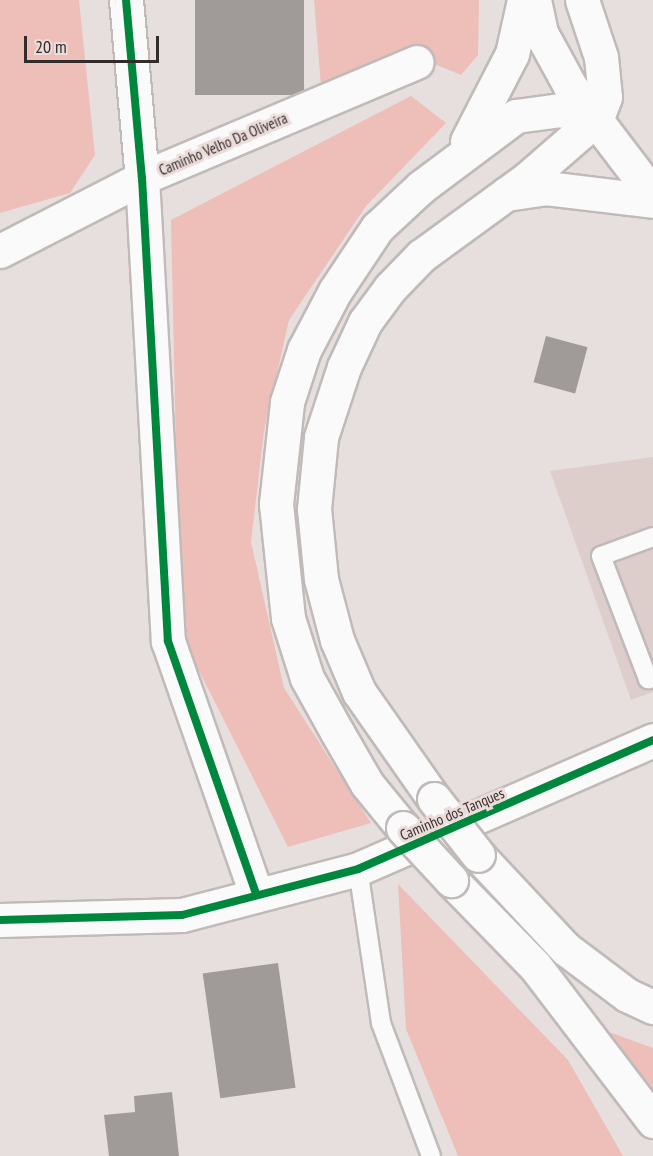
<!DOCTYPE html>
<html>
<head>
<meta charset="utf-8">
<style>
	body { margin:0 }
	#map { position:relative; width:653px; height:1156px; overflow:hidden; background:#e7dfde; font-family:"PT Sans Narrow",sans-serif }
	div>[style] { position:absolute }
	.built>* { inset:0; background:#dececb }
	.green>* { inset:0; background:#edbfb8 }
	.building>* { inset:0; background:#a09a99; transform-origin:0 0 }
	.roads { filter:drop-shadow(2px 0 #c0bab9) drop-shadow(-2px 0 #c0bab9) drop-shadow(0 2px #c0bab9) drop-shadow(0 -2px #c0bab9) }
	.lane>* { height:18px; margin:-9px; padding:0 9px; transform-origin:9px; border-radius:9px; background:#fbfafa }
	.street>* { height:33px; margin:-16.5px; padding:0 16.5px; transform-origin:16.5px; border-radius:16.5px; background:#fbfafa }
	.secondary>* { height:33px; margin:-16.5px; padding:0 16.5px; transform-origin:16.5px; border-radius:16.5px; background:#fbfafa }
	.highway>* { height:33px; margin:-16.5px; padding:0 16.5px; transform-origin:16.5px; border-radius:16.5px; background:#fbfafa }
	.bridges { filter:drop-shadow(2px 0 #c0bab9) drop-shadow(-2px 0 #c0bab9) drop-shadow(0 2px #c0bab9) drop-shadow(0 -2px #c0bab9) }
	.highway-bridge>* { height:33px; margin:-16.5px; padding:0 16.5px; transform-origin:16.5px; border-radius:16.5px; background:#fbfafa }
	.cycleway>* { height:8px; margin:-4px; padding:0 4px; transform-origin:4px; border-radius:4px; background:#00873e }
	span { translate:-50% -50%; white-space:nowrap; text-align:center; line-height:1.15; -webkit-text-stroke:6px #ebdcda; paint-order:stroke }
	.street-label { font-size:15px; color:#322c2b }
	.scale { position:absolute; left:24px; top:36px; width:135px; height:27px; box-sizing:border-box; border:3px solid #322c2b; border-top:0; padding-left:8px; font-size:18px; line-height:21px; white-space:nowrap; color:#322c2b; -webkit-text-stroke:4px #ebdcda; paint-order:stroke }
</style>
</head>
<body>
<div id="map">
	<div class="built">
		<i style="clip-path:polygon(653px 457px,653px 692px,631px 700px,550px 471px)"></i>
	</div>
	<div class="green">
		<i style="clip-path:polygon(0 0,79px 0,95px 155px,70px 193px,0 213px)"></i>
		<i style="clip-path:polygon(314px 0,479px 0,478px 55px,461px 75px,413px 55px,321px 86px)"></i>
		<i style="clip-path:polygon(411px 96px,446px 123px,366px 206px,289px 320px,264px 431px,251px 542px,284px 688px,371px 823px,288px 847px,180px 633px,171px 220px)"></i>
		<i style="clip-path:polygon(398px 884px,568px 1060px,623px 1156px,458px 1156px,406px 1029px)"></i>
		<i style="clip-path:polygon(609px 1032px,653px 1048px,653px 1095px)"></i>
	</div>
	<div class="building">
		<i style="left:195px;top:0;width:109px;height:95px"></i>
		<i style="left:546px;top:336px;width:43px;height:48px;rotate:15deg"></i>
		<i style="left:278px;top:963px;width:126px;height:76px;rotate:82deg"></i>
		<i style="clip-path:polygon(172px 1092px,179px 1156px,109px 1156px,104px 1115px,135px 1112px,134px 1096px)"></i>
	</div>
	<div class="roads">
		<div class="lane">
			<i style="left:653px;top:537px;width:55px;rotate:159.9deg"></i>
			<i style="left:601px;top:556px;width:132px;rotate:69.1deg"></i>
			<i style="left:648px;top:679px;width:5px;rotate:-11deg"></i>
			<i style="left:358px;top:869px;width:156px;rotate:81.5deg"></i>
			<i style="left:381px;top:1023px;width:142px;rotate:69.4deg"></i>
		</div>
		<div class="street">
			<i style="left:126px;top:0;width:179px;rotate:84.9deg"></i>
			<i style="left:142px;top:178px;width:464px;rotate:86.8deg"></i>
			<i style="left:168px;top:641px;width:267px;rotate:70.8deg"></i>
			<i style="left:0;top:251px;width:160px;rotate:-27.2deg"></i>
			<i style="left:142px;top:178px;width:298px;rotate:-22.9deg"></i>
			<i style="left:0;top:920px;width:182px;rotate:-1.6deg"></i>
			<i style="left:182px;top:915px;width:182px;rotate:-14.6deg"></i>
			<i style="left:358px;top:869px;width:322px;rotate:-23.6deg"></i>
		</div>
		<div class="secondary">
			<i style="left:534px;top:0;width:34px;rotate:78deg"></i>
			<i style="left:541px;top:33px;width:60px;rotate:61.3deg"></i>
			<i style="left:570px;top:86px;width:137px;rotate:52.7deg"></i>
			<i style="left:582px;top:0;width:60px;rotate:71.6deg"></i>
			<i style="left:601px;top:57px;width:40px;rotate:84.3deg"></i>
			<i style="left:605px;top:97px;width:22px;rotate:111deg"></i>
		</div>
		<div class="highway">
			<i style="left:467px;top:141px;width:98px;rotate:-62.7deg"></i>
			<i style="left:512px;top:54px;width:55px;rotate:-77.5deg"></i>
			<i style="left:506px;top:194px;width:40px;rotate:-8.5deg"></i>
			<i style="left:546px;top:188px;width:108px;rotate:6.9deg"></i>
			<i style="left:434px;top:799px;width:131px;rotate:-125deg"></i>
			<i style="left:359px;top:692px;width:56px;rotate:-112.9deg"></i>
			<i style="left:337px;top:640px;width:63px;rotate:-104.7deg"></i>
			<i style="left:321px;top:579px;width:70px;rotate:-95.7deg"></i>
			<i style="left:314px;top:509px;width:72px;rotate:-84.4deg"></i>
			<i style="left:321px;top:437px;width:74px;rotate:-71.8deg"></i>
			<i style="left:344px;top:367px;width:50px;rotate:-65deg"></i>
			<i style="left:365px;top:322px;width:42px;rotate:-53.7deg"></i>
			<i style="left:390px;top:288px;width:45px;rotate:-45.9deg"></i>
			<i style="left:421px;top:256px;width:132px;rotate:-36.1deg"></i>
			<i style="left:528px;top:178px;width:91px;rotate:-41deg"></i>
			<i style="left:403px;top:828px;width:57px;rotate:-129.3deg"></i>
			<i style="left:367px;top:784px;width:60px;rotate:-120deg"></i>
			<i style="left:337px;top:732px;width:62px;rotate:-119.1deg"></i>
			<i style="left:307px;top:678px;width:63px;rotate:-107.6deg"></i>
			<i style="left:288px;top:618px;width:115px;rotate:-96deg"></i>
			<i style="left:276px;top:504px;width:103px;rotate:-83.8deg"></i>
			<i style="left:287px;top:402px;width:55px;rotate:-71.9deg"></i>
			<i style="left:304px;top:350px;width:67px;rotate:-62.3deg"></i>
			<i style="left:335px;top:291px;width:76px;rotate:-56.3deg"></i>
			<i style="left:377px;top:228px;width:60px;rotate:-43deg"></i>
			<i style="left:421px;top:187px;width:119px;rotate:-36.8deg"></i>
			<i style="left:516px;top:116px;width:44px;rotate:-7.8deg"></i>
			<i style="left:560px;top:110px;width:38px;rotate:12deg"></i>
			<i style="left:478px;top:855px;width:129px;rotate:46.9deg"></i>
			<i style="left:566px;top:949px;width:76px;rotate:37deg"></i>
			<i style="left:627px;top:995px;width:29px;rotate:25deg"></i>
			<i style="left:451px;top:880px;width:120px;rotate:45.7deg"></i>
			<i style="left:535px;top:966px;width:195px;rotate:52.7deg"></i>
		</div>
	</div>
	<div class="bridges">
		<div class="highway-bridge">
			<i style="left:434px;top:799px;width:71px;rotate:51.8deg"></i>
			<i style="left:403px;top:828px;width:71px;rotate:47.3deg"></i>
		</div>
	</div>
	<div class="cycleway">
		<i style="left:126px;top:0;width:179px;rotate:84.9deg"></i>
		<i style="left:142px;top:178px;width:464px;rotate:86.8deg"></i>
		<i style="left:168px;top:641px;width:267px;rotate:70.8deg"></i>
		<i style="left:0;top:920px;width:182px;rotate:-1.6deg"></i>
		<i style="left:182px;top:915px;width:182px;rotate:-14.6deg"></i>
		<i style="left:358px;top:869px;width:322px;rotate:-23.6deg"></i>
	</div>
	<div class="street-label">
		<span style="left:223px;top:144px;rotate:-23deg">Caminho Velho Da Oliveira</span>
		<span style="left:452px;top:814px;rotate:-23deg">Caminho dos Tanques</span>
	</div>
	<div class="scale">20 m</div>
</div>
</body>
</html>
